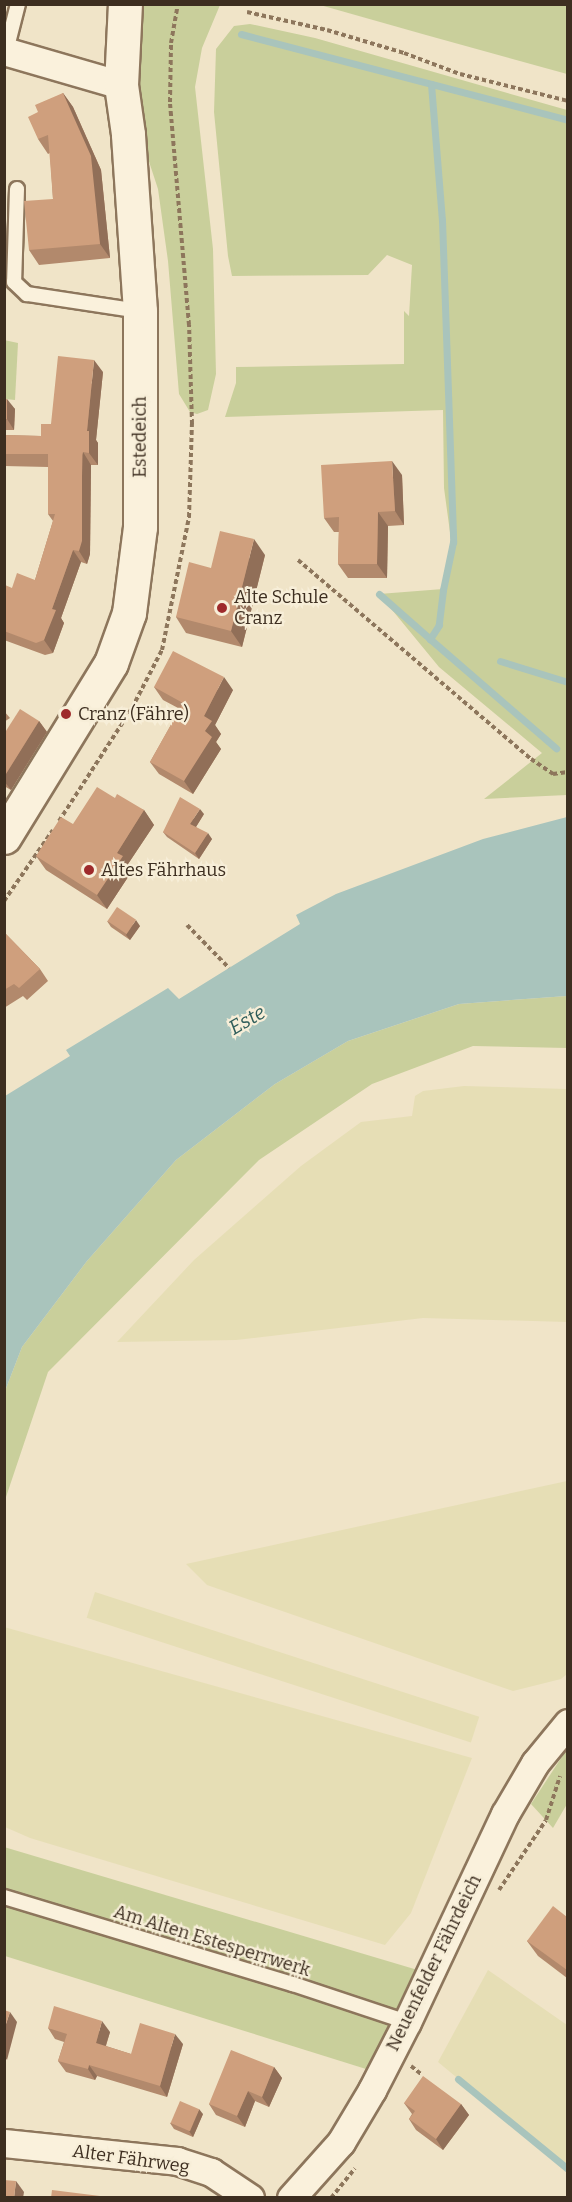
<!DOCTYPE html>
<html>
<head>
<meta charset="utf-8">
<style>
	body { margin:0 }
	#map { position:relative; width:572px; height:2202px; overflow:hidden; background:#f0e4c8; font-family:Bitter,serif }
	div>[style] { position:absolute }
	.farmland>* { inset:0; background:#e6deb5; transform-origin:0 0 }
	.green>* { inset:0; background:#c9cf9b }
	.water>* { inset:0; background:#a9c4bc }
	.stream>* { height:7px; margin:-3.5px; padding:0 3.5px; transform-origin:3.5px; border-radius:3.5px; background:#a9c4bc }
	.path>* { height:4px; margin-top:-2px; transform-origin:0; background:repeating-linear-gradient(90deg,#8d765c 0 4.5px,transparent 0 7.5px) }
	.roads { filter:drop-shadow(2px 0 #8d765c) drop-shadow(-2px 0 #8d765c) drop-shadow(0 2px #8d765c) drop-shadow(0 -2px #8d765c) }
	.lane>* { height:14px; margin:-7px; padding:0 7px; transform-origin:7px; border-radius:7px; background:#faf1dc }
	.street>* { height:27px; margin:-13.5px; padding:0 13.5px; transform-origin:13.5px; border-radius:13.5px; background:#faf1dc }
	.secondary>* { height:33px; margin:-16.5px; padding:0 16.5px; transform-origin:16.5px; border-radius:16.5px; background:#faf1dc }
	.wall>* { inset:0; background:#b2896c }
	.shaded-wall>* { inset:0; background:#916f58 }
	.building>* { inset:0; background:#cf9f7d; transform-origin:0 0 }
	.dots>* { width:16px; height:16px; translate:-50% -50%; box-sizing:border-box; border:3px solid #f7eed8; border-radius:50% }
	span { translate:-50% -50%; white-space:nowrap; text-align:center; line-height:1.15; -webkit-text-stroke:4.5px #f7eed8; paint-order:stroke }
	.street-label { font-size:18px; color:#3d2e20 }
	.poi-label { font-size:18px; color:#3d2e20 }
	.left { translate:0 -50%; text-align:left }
	.water-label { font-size:20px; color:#2f5d5a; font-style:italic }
	.frame { position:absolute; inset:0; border:6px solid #3d2e20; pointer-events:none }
</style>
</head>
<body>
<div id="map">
	<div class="farmland">
		<i style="clip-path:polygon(464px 1086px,567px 1089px,567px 1322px,423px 1318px,236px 1340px,117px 1342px,194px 1260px,301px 1166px,361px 1122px,412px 1116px,415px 1096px,423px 1091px)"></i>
		<i style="clip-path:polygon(567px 1481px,567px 1674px,561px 1679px,513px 1691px,207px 1585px,186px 1564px)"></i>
		<i style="left:95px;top:1592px;width:404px;height:27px;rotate:18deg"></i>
		<i style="clip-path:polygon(4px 1627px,472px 1758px,411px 1913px,385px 1945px,30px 1838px,5px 1827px)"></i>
		<i style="clip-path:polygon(488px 1970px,567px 2025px,567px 2166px,538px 2145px,438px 2062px)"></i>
	</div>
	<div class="green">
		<i style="clip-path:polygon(140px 5px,220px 5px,202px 48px,195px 87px,213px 249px,216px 374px,208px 410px,197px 414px,190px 412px,179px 394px,168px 261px,158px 189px,137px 125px,134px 69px)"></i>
		<i style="clip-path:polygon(320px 5px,567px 5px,567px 74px,426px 35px)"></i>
		<i style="clip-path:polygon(250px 24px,315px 38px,567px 110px,567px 795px,484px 799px,542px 753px,439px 667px,379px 594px,443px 589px,452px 547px,444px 488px,443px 410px,225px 417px,236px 383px,236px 367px,404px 364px,404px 311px,409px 316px,412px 265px,387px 255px,368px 275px,232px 276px,228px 256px,214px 112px,216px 49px,234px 26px)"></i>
		<i style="clip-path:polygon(4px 340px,18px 343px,15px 400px,5px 399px)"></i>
		<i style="clip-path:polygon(567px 996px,567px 1048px,473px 1046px,372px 1084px,259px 1160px,48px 1372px,5px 1500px,5px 1391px,22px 1347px,87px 1261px,176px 1160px,275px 1084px,348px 1041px,459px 1004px)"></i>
		<i style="clip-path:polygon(567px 1749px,567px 1804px,553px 1828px,531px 1804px)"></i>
		<i style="clip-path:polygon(4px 1847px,421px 1971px,366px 2069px,5px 1956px)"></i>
	</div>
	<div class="water">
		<i style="clip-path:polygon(567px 817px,567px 996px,459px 1004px,348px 1041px,275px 1084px,176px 1160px,87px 1261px,22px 1347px,5px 1391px,5px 1096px,70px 1056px,66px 1050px,168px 988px,179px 999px,300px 924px,296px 915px,336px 894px,483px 839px)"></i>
	</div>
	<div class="stream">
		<i style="left:241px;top:34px;width:338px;rotate:14.7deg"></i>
		<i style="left:431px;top:84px;width:136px;rotate:85.4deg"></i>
		<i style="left:442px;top:220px;width:322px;rotate:88deg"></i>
		<i style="left:453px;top:542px;width:49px;rotate:101.8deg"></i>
		<i style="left:443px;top:590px;width:35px;rotate:97deg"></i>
		<i style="left:439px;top:625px;width:17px;rotate:123deg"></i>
		<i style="left:430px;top:639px;width:167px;rotate:40.9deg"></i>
		<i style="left:379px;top:594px;width:68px;rotate:41.4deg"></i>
		<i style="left:500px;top:661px;width:71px;rotate:17.2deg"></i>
		<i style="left:458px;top:2079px;width:142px;rotate:39.3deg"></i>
	</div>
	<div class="path">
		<i style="left:247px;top:12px;width:82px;rotate:12.7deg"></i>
		<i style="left:327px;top:30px;width:80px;rotate:16.6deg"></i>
		<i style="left:404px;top:53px;width:60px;rotate:20.6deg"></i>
		<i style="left:460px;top:74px;width:111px;rotate:14deg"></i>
		<i style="left:298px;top:560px;width:306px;rotate:40.5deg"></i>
		<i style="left:531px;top:759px;width:27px;rotate:34deg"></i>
		<i style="left:553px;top:774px;width:15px;rotate:-8deg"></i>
		<i style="left:59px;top:821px;width:135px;rotate:-57.1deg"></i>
		<i style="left:132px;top:708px;width:65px;rotate:-62.7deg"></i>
		<i style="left:162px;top:650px;width:136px;rotate:-78.5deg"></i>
		<i style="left:189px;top:517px;width:93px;rotate:-88.2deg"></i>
		<i style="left:192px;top:424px;width:99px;rotate:-91.7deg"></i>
		<i style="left:189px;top:325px;width:224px;rotate:-94.9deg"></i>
		<i style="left:170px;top:102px;width:59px;rotate:-89deg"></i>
		<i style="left:171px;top:43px;width:40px;rotate:-80deg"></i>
		<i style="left:4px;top:901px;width:86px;rotate:-55.4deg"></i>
		<i style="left:187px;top:925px;width:60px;rotate:45.7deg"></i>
		<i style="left:499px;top:1890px;width:84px;rotate:-56.1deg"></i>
		<i style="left:546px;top:1820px;width:46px;rotate:-72.3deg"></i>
		<i style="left:411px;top:2066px;width:14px;rotate:39deg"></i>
		<i style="left:331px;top:2198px;width:38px;rotate:-51deg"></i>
	</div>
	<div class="roads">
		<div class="lane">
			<i style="left:6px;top:51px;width:49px;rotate:-75.7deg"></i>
			<i style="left:17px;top:189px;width:93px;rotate:91.8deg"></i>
			<i style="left:14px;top:282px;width:18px;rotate:43deg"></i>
			<i style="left:27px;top:294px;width:114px;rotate:8.6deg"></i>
			<i style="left:4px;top:1897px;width:302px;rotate:16.8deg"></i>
			<i style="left:293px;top:1984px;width:120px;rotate:18.4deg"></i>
		</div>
		<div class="street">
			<i style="left:4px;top:51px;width:122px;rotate:16.2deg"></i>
			<i style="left:4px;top:2143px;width:174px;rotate:5.9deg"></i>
			<i style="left:177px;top:2161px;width:36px;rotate:18deg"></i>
			<i style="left:211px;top:2172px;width:47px;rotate:33.7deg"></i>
			<i style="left:291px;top:2198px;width:75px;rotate:-48.2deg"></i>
			<i style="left:341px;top:2142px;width:61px;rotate:-59.2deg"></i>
			<i style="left:372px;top:2090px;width:76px;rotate:-62.8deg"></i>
			<i style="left:407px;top:2022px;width:230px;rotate:-64.8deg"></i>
			<i style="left:505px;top:1814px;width:59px;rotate:-59.5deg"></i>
			<i style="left:535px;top:1763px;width:52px;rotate:-50.5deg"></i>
		</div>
		<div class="secondary">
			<i style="left:4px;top:837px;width:204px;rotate:-58.4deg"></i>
			<i style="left:111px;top:663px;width:53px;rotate:-70.2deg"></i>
			<i style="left:129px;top:613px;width:87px;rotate:-82.7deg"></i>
			<i style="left:140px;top:527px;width:216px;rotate:-90deg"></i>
			<i style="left:140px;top:311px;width:177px;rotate:-93.9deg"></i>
			<i style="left:128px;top:134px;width:49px;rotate:-98.1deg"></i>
			<i style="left:121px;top:85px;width:81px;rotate:-87.2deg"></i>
		</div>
	</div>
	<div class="wall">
		<i style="clip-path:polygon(63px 93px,73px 107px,101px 170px,110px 258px,39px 265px,29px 250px,53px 199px,50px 153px,48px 154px,38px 139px,38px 112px)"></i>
		<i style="clip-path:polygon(103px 372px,96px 440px,98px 443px,98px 465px,91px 465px,91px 467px,90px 554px,87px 564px,81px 562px,61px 618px,64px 623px,53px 653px,45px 655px,4px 640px,4px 631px,12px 588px,35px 580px,53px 521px,48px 514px,48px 467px,4px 466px,4px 435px,41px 436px,51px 424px)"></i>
		<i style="clip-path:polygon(4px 399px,15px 409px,14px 430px,4px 430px)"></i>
		<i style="clip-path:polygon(402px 475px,404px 525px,388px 526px,387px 578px,348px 578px,338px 564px,339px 532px,334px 532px,324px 518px)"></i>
		<i style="clip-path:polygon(265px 555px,242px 647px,186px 633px,176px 617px,211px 568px)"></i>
		<i style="clip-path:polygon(154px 687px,233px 690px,215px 725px,221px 734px,216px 742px,221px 749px,193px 794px,159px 774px,150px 762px,180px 709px,163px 700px)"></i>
		<i style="clip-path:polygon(4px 711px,10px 718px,4px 722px)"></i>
		<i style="clip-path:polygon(39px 721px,47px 732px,11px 790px,4px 786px,4px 734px)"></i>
		<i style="clip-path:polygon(115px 798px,144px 810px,154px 825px,128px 864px,132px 871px,107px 909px,46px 870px,36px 856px)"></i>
		<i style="clip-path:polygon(204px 814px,196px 827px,212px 839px,199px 859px,167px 837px,163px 832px)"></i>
		<i style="clip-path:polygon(107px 921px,140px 926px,130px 940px,111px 927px)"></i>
		<i style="clip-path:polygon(4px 932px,40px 969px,48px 981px,27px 1000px,23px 996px,4px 1008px)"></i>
		<i style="clip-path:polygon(567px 1917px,567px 1978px,538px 1956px,527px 1941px)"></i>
		<i style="clip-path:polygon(48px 2028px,110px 2032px,106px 2046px,131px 2054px,183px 2044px,167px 2097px,97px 2076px,95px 2080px,66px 2072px,58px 2061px,64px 2042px,55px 2039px)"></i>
		<i style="clip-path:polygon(274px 2067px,282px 2078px,269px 2107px,255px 2101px,245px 2127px,216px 2115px,209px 2104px)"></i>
		<i style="clip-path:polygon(404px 2103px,461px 2104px,469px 2115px,443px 2150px,416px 2130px,409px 2119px,412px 2114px)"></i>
		<i style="clip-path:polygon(203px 2114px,193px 2137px,174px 2129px,170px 2123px)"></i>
	</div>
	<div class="shaded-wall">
		<i style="clip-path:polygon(63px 93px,73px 107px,101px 170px,110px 258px,100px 244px)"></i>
		<i style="clip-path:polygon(94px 360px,103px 372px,96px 440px,98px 443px,98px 465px,89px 453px,87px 431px)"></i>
		<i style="clip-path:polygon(7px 399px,15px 409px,14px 430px,7px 419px)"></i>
		<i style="clip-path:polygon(83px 452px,91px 465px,90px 554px,87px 564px,79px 551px)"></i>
		<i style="clip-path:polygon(392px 461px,402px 475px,404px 525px,395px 511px)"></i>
		<i style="clip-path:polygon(378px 512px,388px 526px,387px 578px,377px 564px)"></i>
		<i style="clip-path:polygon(254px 539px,265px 555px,242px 647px,231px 631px)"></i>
		<i style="clip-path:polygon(73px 550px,81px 562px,61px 618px,64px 623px,53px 653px,44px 640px,52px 609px)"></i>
		<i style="clip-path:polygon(224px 677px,233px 690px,215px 725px,221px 734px,216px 742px,221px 749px,193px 794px,184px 781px,205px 731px,204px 716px)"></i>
		<i style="clip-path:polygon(39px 721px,47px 732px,11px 790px,4px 781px,4px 777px)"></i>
		<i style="clip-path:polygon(200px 809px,204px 814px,194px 830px,190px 824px)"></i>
		<i style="clip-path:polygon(144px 810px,154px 825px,128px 864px,132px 871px,107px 909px,97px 895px,117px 853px)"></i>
		<i style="clip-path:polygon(208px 833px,212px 839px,199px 859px,195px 853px)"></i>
		<i style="clip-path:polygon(136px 920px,140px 926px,130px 940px,126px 935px)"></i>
		<i style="clip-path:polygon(10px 2012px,17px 2022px,7px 2060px,4px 2056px,4px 2030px)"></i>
		<i style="clip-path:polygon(102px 2021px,110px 2032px,103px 2054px,96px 2043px)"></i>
		<i style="clip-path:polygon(175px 2034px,183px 2044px,167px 2097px,160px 2086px)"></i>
		<i style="clip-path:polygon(89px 2065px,97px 2076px,95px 2080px,88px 2069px)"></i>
		<i style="clip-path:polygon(274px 2067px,282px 2078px,269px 2107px,262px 2097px)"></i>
		<i style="clip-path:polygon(248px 2091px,255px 2101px,245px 2127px,237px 2116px)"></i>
		<i style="clip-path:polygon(461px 2104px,469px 2115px,443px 2150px,436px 2139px)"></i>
		<i style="clip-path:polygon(199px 2109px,203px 2114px,193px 2137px,189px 2131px)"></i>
		<i style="clip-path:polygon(16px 2181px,24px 2192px,23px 2198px,14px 2198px)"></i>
	</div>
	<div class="building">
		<i style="clip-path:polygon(63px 93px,91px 156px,100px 244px,29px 250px,24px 201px,53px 199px,48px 135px,38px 139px,28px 117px,38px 112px,35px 105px)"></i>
		<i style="clip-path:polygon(58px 356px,94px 360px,87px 431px,89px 431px,89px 453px,83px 452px,82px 455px,82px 541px,79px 551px,73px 550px,52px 609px,56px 610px,44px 640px,36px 643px,4px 631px,4px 587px,5px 585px,12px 588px,17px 573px,35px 580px,55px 514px,48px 514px,48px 454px,4px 454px,4px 435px,41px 436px,41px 424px,51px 424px)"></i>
		<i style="left:4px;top:399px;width:3px;height:20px"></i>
		<i style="clip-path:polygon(392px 461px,395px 511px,378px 512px,377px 564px,338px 564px,339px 517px,324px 518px,321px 465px)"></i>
		<i style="clip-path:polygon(220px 531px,254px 539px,231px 631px,176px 617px,189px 562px,211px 568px)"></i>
		<i style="clip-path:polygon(173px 651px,224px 677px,204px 716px,212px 721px,205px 731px,212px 737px,184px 781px,150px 762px,183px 703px,154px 687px)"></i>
		<i style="clip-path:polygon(20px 709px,39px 721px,4px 777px,4px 734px)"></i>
		<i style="clip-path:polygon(97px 787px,115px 798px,117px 794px,144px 810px,117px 853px,123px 856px,97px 895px,36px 856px,61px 817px,73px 824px)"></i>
		<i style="clip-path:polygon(180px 797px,200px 809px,190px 824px,208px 833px,195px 853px,163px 832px)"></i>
		<i style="left:117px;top:907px;width:23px;height:17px;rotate:34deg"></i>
		<i style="clip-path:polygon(4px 932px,40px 969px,19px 988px,14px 984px,4px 990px)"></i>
		<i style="clip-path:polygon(553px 1906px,567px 1917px,567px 1970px,527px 1941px)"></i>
		<i style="clip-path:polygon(54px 2006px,102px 2021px,96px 2043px,131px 2054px,140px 2023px,175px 2034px,160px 2086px,89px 2065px,88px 2069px,58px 2061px,67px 2034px,48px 2028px)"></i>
		<i style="clip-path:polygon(4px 2010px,10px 2012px,4px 2030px)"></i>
		<i style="clip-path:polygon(231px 2050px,274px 2067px,262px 2097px,248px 2091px,237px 2116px,209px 2104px)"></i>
		<i style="clip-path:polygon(423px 2076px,461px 2104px,436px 2139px,409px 2119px,415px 2111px,404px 2103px)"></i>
		<i style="left:180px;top:2101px;width:21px;height:24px;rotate:23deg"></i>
		<i style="clip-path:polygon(4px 2180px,16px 2181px,14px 2198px,4px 2198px)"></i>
		<i style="clip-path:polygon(52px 2190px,116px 2198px,51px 2198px)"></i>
	</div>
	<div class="dots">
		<i style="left:222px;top:608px;background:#9e2a2b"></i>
		<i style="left:66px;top:714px;background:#9e2a2b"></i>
		<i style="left:89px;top:870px;background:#9e2a2b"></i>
	</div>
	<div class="street-label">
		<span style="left:140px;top:437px;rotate:-90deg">Estedeich</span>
		<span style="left:212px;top:1941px;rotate:17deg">Am Alten Estesperrwerk</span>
		<span style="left:434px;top:1963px;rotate:-64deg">Neuenfelder Fährdeich</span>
		<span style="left:131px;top:2159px;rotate:8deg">Alter Fährweg</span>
	</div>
	<div class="poi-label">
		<span class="left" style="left:234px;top:608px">Alte Schule<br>Cranz</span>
		<span class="left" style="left:78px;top:714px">Cranz (Fähre)</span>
		<span class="left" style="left:101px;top:870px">Altes Fährhaus</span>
	</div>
	<div class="water-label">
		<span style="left:247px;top:1020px;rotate:-30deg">Este</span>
	</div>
	<div class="frame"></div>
</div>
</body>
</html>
